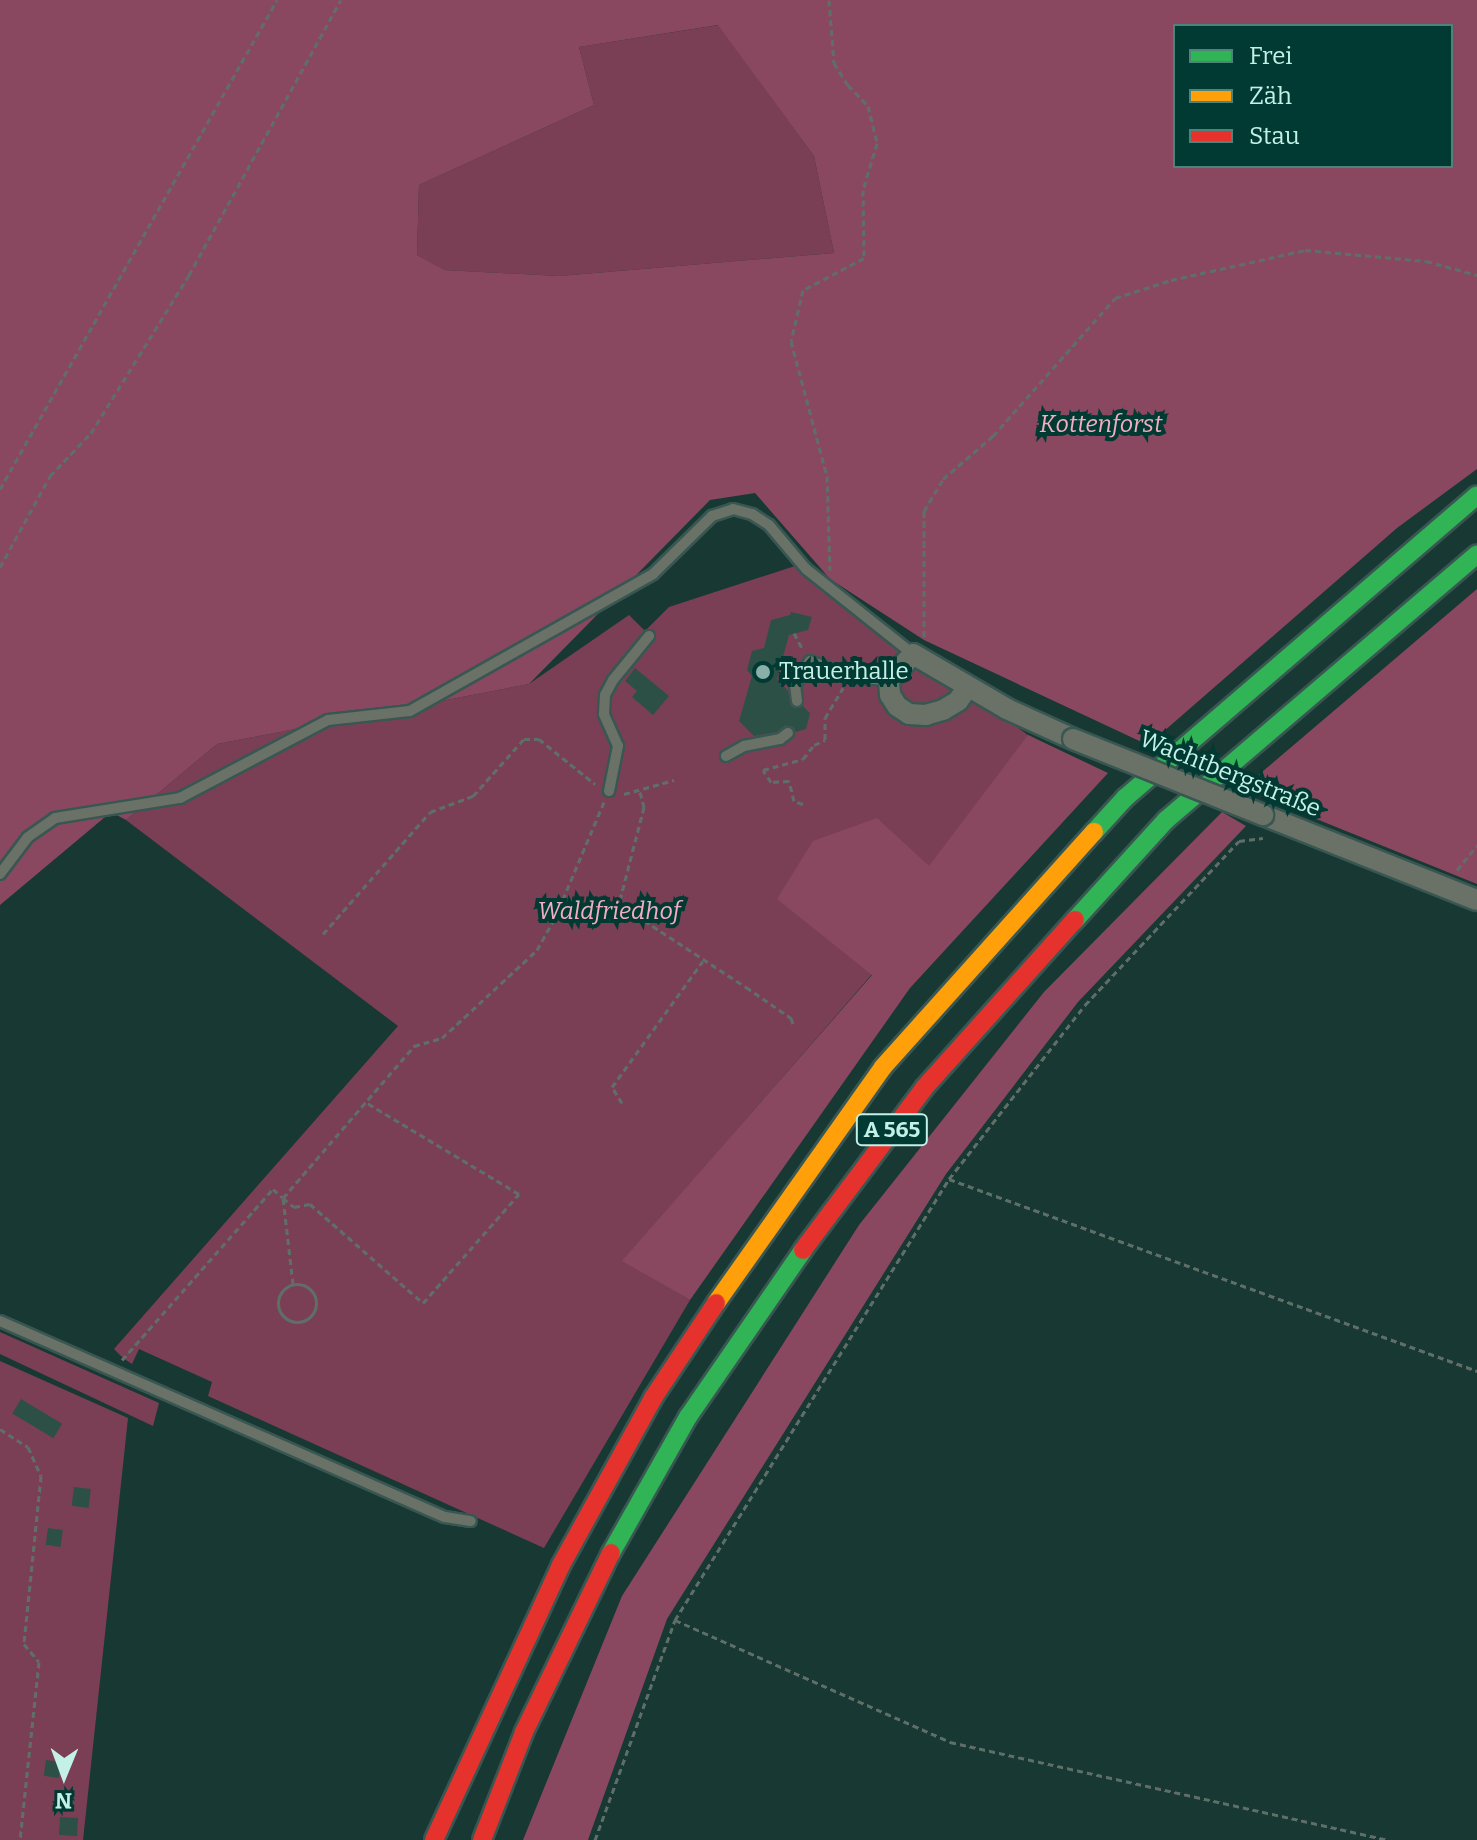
<!DOCTYPE html>
<html>
<head>
<meta charset="utf-8">
<style>
	body { margin:0 }
	#map { position:relative; width:1477px; height:1840px; overflow:hidden; background:#183833; font-family:Bitter,serif }
	div>[style] { position:absolute }
	.green>* { inset:0; background:#7b3f55 }
	.forest>* { inset:0; background:#894860 }
	.building>* { inset:0; background:#2d5046; transform-origin:0 0 }
	.path>* { height:3px; margin-top:-1.5px; transform-origin:0; background:repeating-linear-gradient(90deg,#5f6f68 0 6px,transparent 0 10px) }
	.path>.ring { margin:-1.5px; padding:0; box-sizing:content-box; background:none; border:3px solid #5f6f68; border-radius:50% }
	.roads { filter:drop-shadow(2px 0 #395752) drop-shadow(-2px 0 #395752) drop-shadow(0 2px #395752) drop-shadow(0 -2px #395752) }
	.lane>* { height:10px; margin:-5px; padding:0 5px; transform-origin:5px; border-radius:5px; background:#6a7267 }
	.street>* { height:20px; margin:-10px; padding:0 10px; transform-origin:10px; border-radius:10px; background:#6a7267 }
	.fast>* { height:18px; margin:-9px; padding:0 9px; transform-origin:9px; border-radius:9px; background:#30b455 }
	.slow>* { height:18px; margin:-9px; padding:0 9px; transform-origin:9px; border-radius:9px; background:#ff9f0a }
	.jam>* { height:18px; margin:-9px; padding:0 9px; transform-origin:9px; border-radius:9px; background:#e5322d }
	.bridges { filter:drop-shadow(2px 0 #395752) drop-shadow(-2px 0 #395752) drop-shadow(0 2px #395752) drop-shadow(0 -2px #395752) }
	.street-bridge>* { height:20px; margin:-10px; padding:0 10px; transform-origin:10px; border-radius:10px; background:#6a7267 }
	.dots>* { width:22px; height:22px; translate:-50% -50%; box-sizing:border-box; border:4px solid #003a32; border-radius:50% }
	span { translate:-50% -50%; white-space:nowrap; text-align:center; line-height:1.15; -webkit-text-stroke:8px #003a32; paint-order:stroke }
	.shield-label span { padding:2px 6px; background:#003a32; border:2px solid; border-radius:6px; -webkit-text-stroke-width:0 }
	.shield-label { font-size:22px; color:#c4f1e7; font-weight:700 }
	.park-label { font-size:24px; color:#f4aec3; font-style:italic }
	.poi-label { font-size:24px; color:#c4f1e7 }
	.left { translate:0 -50%; text-align:left }
	.street-label { font-size:24px; color:#c4f1e7 }
	.legend { position:absolute; left:1173px; top:24px; width:280px; height:144px; box-sizing:border-box; background:#003a32; border:2px solid #4e837a; margin:0; padding:10px 14px; list-style:none; font-size:24px; color:#c4f1e7 }
	.legend li { display:flex; align-items:center; gap:16px; height:40px }
	.legend b { width:40px; border:2px solid #4e837a }
	.north { position:absolute; left:24px; top:1736px; width:80px; height:80px; -webkit-text-stroke:6px #003a32; paint-order:stroke; rotate:181deg; font-size:22px; font-weight:700; line-height:32px; text-align:center; color:#c4f1e7 }
	.north::after { content:''; display:block; margin:auto; width:28px; height:36px; background:#c4f1e7; clip-path:polygon(50% 0,100% 100%,50% 72%,0 100%) }
</style>
</head>
<body>
<div id="map">
	<div class="green">
		<i style="clip-path:polygon(719px 25px,814px 156px,834px 253px,559px 276px,443px 270px,417px 255px,419px 185px,594px 105px,579px 47px)"></i>
		<i style="clip-path:polygon(795px 566px,1028px 735px,1064px 753px,623px 1261px,690px 1300px,544px 1548px,208px 1396px,212px 1382px,139px 1349px,132px 1364px,123px 1358px,114px 1349px,398px 1026px,126px 820px,217px 744px,529px 684px,629px 615px,645px 631px,669px 607px)"></i>
		<i style="clip-path:polygon(0 1332px,159px 1403px,153px 1426px,0 1354px)"></i>
		<i style="clip-path:polygon(0 1361px,128px 1418px,83px 1840px,0 1840px)"></i>
	</div>
	<div class="forest">
		<i style="clip-path:polygon(evenodd,0 0,1477px 0,1477px 469px,1397px 528px,1148px 745px,924px 640px,830px 579px,755px 493px,710px 500px,529px 684px,217px 744px,126px 820px,111px 812px,0 905px,0 0,718px 25px,814px 156px,834px 253px,559px 276px,444px 270px,417px 255px,419px 185px,594px 105px,579px 47px,718px 25px,0 0,1175px 26px,1451px 26px,1451px 166px,1175px 166px,1175px 26px)"></i>
		<i style="clip-path:polygon(1477px 589px,1477px 884px,1242px 789px)"></i>
		<i style="clip-path:polygon(1028px 735px,1108px 773px,910px 988px,690px 1300px,622px 1261px,872px 975px,777px 899px,813px 841px,877px 818px,929px 866px)"></i>
		<i style="clip-path:polygon(1222px 812px,1246px 826px,1078px 1002px,946px 1174px,667px 1619px,588px 1840px,523px 1840px,622px 1596px,859px 1225px,1044px 992px)"></i>
	</div>
	<div class="building">
		<i style="clip-path:polygon(791px 612px,812px 617px,808px 630px,789px 635px,777px 679px,788px 691px,791px 706px,803px 706px,810px 713px,806px 729px,796px 732px,786px 725px,777px 732px,754px 736px,739px 721px,752px 676px,747px 670px,752px 651px,764px 648px,771px 620px,790px 615px)"></i>
		<i style="clip-path:polygon(635px 668px,669px 696px,653px 715px,632px 697px,637px 691px,625px 681px)"></i>
		<i style="left:21px;top:1399px;width:48px;height:17px;rotate:31deg"></i>
		<i style="left:74px;top:1487px;width:17px;height:19px;rotate:7deg"></i>
		<i style="left:48px;top:1528px;width:15px;height:17px;rotate:8deg"></i>
		<i style="left:46px;top:1760px;width:15px;height:16px;rotate:8deg"></i>
		<i style="left:60px;top:1817px;width:18px;height:18px;rotate:3deg"></i>
	</div>
	<div class="path">
		<i style="left:829px;top:0;width:63px;rotate:85.5deg"></i>
		<i style="left:834px;top:63px;width:26px;rotate:58deg"></i>
		<i style="left:848px;top:85px;width:29px;rotate:46deg"></i>
		<i style="left:868px;top:106px;width:38px;rotate:76deg"></i>
		<i style="left:877px;top:143px;width:49px;rotate:106.6deg"></i>
		<i style="left:863px;top:190px;width:68px;rotate:89.2deg"></i>
		<i style="left:864px;top:258px;width:69px;rotate:152.3deg"></i>
		<i style="left:803px;top:290px;width:52px;rotate:103.2deg"></i>
		<i style="left:791px;top:341px;width:140px;rotate:75.1deg"></i>
		<i style="left:827px;top:476px;width:94px;rotate:88.2deg"></i>
		<i style="left:0;top:489px;width:562px;rotate:-60.47deg"></i>
		<i style="left:0;top:567px;width:104px;rotate:-61.2deg"></i>
		<i style="left:50px;top:476px;width:59px;rotate:-46.4deg"></i>
		<i style="left:91px;top:433px;width:186px;rotate:-58.2deg"></i>
		<i style="left:189px;top:275px;width:314px;rotate:-61.1deg"></i>
		<i style="left:794px;top:633px;width:17px;rotate:62deg"></i>
		<i style="left:924px;top:637px;width:126px;rotate:-90deg"></i>
		<i style="left:924px;top:511px;width:37px;rotate:-59deg"></i>
		<i style="left:943px;top:479px;width:66px;rotate:-40.7deg"></i>
		<i style="left:993px;top:436px;width:184px;rotate:-48.5deg"></i>
		<i style="left:1115px;top:298px;width:59px;rotate:-17.8deg"></i>
		<i style="left:1171px;top:280px;width:137px;rotate:-12.6deg"></i>
		<i style="left:1305px;top:250px;width:121px;rotate:5.2deg"></i>
		<i style="left:1426px;top:261px;width:53px;rotate:15.4deg"></i>
		<i style="left:640px;top:792px;width:16px;rotate:75deg"></i>
		<i style="left:644px;top:807px;width:100px;rotate:104.5deg"></i>
		<i style="left:619px;top:904px;width:152px;rotate:33.2deg"></i>
		<i style="left:746px;top:987px;width:55px;rotate:34.6deg"></i>
		<i style="left:791px;top:1018px;width:6px;rotate:72deg"></i>
		<i style="left:624px;top:794px;width:52px;rotate:-15.6deg"></i>
		<i style="left:803px;top:804px;width:9px;rotate:-162deg"></i>
		<i style="left:794px;top:801px;width:21px;rotate:-104deg"></i>
		<i style="left:789px;top:781px;width:18px;rotate:177deg"></i>
		<i style="left:771px;top:782px;width:14px;rotate:-124deg"></i>
		<i style="left:763px;top:770px;width:41px;rotate:-15.4deg"></i>
		<i style="left:803px;top:759px;width:18px;rotate:-52deg"></i>
		<i style="left:814px;top:745px;width:12px;rotate:-24deg"></i>
		<i style="left:825px;top:740px;width:22px;rotate:-90deg"></i>
		<i style="left:825px;top:718px;width:35px;rotate:-59deg"></i>
		<i style="left:1457px;top:870px;width:32px;rotate:-51deg"></i>
		<i style="left:557px;top:918px;width:64px;rotate:-12.7deg"></i>
		<i style="left:323px;top:934px;width:162px;rotate:-48.7deg"></i>
		<i style="left:430px;top:812px;width:46px;rotate:-20.4deg"></i>
		<i style="left:473px;top:796px;width:76px;rotate:-48.2deg"></i>
		<i style="left:524px;top:739px;width:15px"></i>
		<i style="left:539px;top:739px;width:72px;rotate:38.8deg"></i>
		<i style="left:622px;top:1103px;width:19px;rotate:-122deg"></i>
		<i style="left:612px;top:1087px;width:155px;rotate:-54.2deg"></i>
		<i style="left:949px;top:1179px;width:562px;rotate:19.98deg"></i>
		<i class="ring" style="left:278px;top:1284px;width:35px;height:35px"></i>
		<i style="left:293px;top:1284px;width:87px;rotate:-96.6deg"></i>
		<i style="left:283px;top:1198px;width:14px;rotate:39deg"></i>
		<i style="left:294px;top:1207px;width:16px;rotate:-11deg"></i>
		<i style="left:310px;top:1204px;width:150px;rotate:41.2deg"></i>
		<i style="left:423px;top:1303px;width:145px;rotate:-48.6deg"></i>
		<i style="left:519px;top:1194px;width:179px;rotate:-149.1deg"></i>
		<i style="left:122px;top:1360px;width:228px;rotate:-48.6deg"></i>
		<i style="left:273px;top:1189px;width:13px;rotate:42deg"></i>
		<i style="left:283px;top:1198px;width:201px;rotate:-49.2deg"></i>
		<i style="left:414px;top:1046px;width:29px;rotate:-16deg"></i>
		<i style="left:442px;top:1038px;width:129px;rotate:-42.8deg"></i>
		<i style="left:537px;top:950px;width:37px;rotate:-61deg"></i>
		<i style="left:555px;top:918px;width:126px;rotate:-67.1deg"></i>
		<i style="left:0;top:1429px;width:33px;rotate:33deg"></i>
		<i style="left:28px;top:1447px;width:32px;rotate:66deg"></i>
		<i style="left:41px;top:1476px;width:169px;rotate:95.8deg"></i>
		<i style="left:24px;top:1644px;width:23px;rotate:50deg"></i>
		<i style="left:39px;top:1662px;width:179px;rotate:96.1deg"></i>
		<i style="left:675px;top:1620px;width:301px;rotate:23.9deg"></i>
		<i style="left:950px;top:1742px;width:449px;rotate:12.6deg"></i>
		<i style="left:595px;top:1840px;width:234px;rotate:-70deg"></i>
		<i style="left:675px;top:1620px;width:519px;rotate:-58.15deg"></i>
		<i style="left:949px;top:1179px;width:221px;rotate:-52deg"></i>
		<i style="left:1085px;top:1005px;width:225px;rotate:-46.8deg"></i>
		<i style="left:1239px;top:841px;width:24px;rotate:-7deg"></i>
	</div>
	<div class="roads">
		<div class="lane">
			<i style="left:797px;top:701px;width:16px;rotate:-97deg"></i>
			<i style="left:795px;top:685px;width:28px;rotate:-58deg"></i>
			<i style="left:810px;top:661px;width:44px;rotate:21.3deg"></i>
			<i style="left:851px;top:677px;width:38px;rotate:5deg"></i>
			<i style="left:726px;top:756px;width:21px;rotate:-29deg"></i>
			<i style="left:744px;top:746px;width:37px;rotate:-11deg"></i>
			<i style="left:780px;top:739px;width:10px;rotate:-37deg"></i>
			<i style="left:609px;top:791px;width:46px;rotate:-78.7deg"></i>
			<i style="left:618px;top:746px;width:35px;rotate:-114deg"></i>
			<i style="left:604px;top:714px;width:19px;rotate:-87deg"></i>
			<i style="left:605px;top:695px;width:17px;rotate:-62deg"></i>
			<i style="left:613px;top:680px;width:57px;rotate:-50.7deg"></i>
			<i style="left:0;top:874px;width:46px;rotate:-52.9deg"></i>
			<i style="left:28px;top:837px;width:33px;rotate:-35deg"></i>
			<i style="left:55px;top:818px;width:127px;rotate:-9.1deg"></i>
			<i style="left:180px;top:798px;width:167px;rotate:-27.8deg"></i>
			<i style="left:328px;top:720px;width:82px;rotate:-6.3deg"></i>
			<i style="left:410px;top:711px;width:279px;rotate:-29.4deg"></i>
			<i style="left:653px;top:574px;width:83px;rotate:-44.5deg"></i>
			<i style="left:712px;top:516px;width:22px;rotate:-18deg"></i>
			<i style="left:733px;top:509px;width:20px;rotate:15deg"></i>
			<i style="left:752px;top:514px;width:20px;rotate:33deg"></i>
			<i style="left:769px;top:525px;width:57px;rotate:49.9deg"></i>
			<i style="left:806px;top:569px;width:137px;rotate:38.5deg"></i>
			<i style="left:0;top:1321px;width:486px;rotate:23.8deg"></i>
			<i style="left:445px;top:1517px;width:26px;rotate:9deg"></i>
		</div>
		<div class="street">
			<i style="left:968px;top:687px;width:17px;rotate:126deg"></i>
			<i style="left:958px;top:701px;width:17px;rotate:149deg"></i>
			<i style="left:943px;top:710px;width:18px;rotate:164deg"></i>
			<i style="left:926px;top:715px;width:17px;rotate:-177deg"></i>
			<i style="left:909px;top:714px;width:14px;rotate:-146deg"></i>
			<i style="left:897px;top:706px;width:13px;rotate:-122deg"></i>
			<i style="left:890px;top:695px;width:15px;rotate:-94deg"></i>
			<i style="left:889px;top:680px;width:35px;rotate:-47deg"></i>
			<i style="left:913px;top:654px;width:109px;rotate:30.3deg"></i>
			<i style="left:1007px;top:709px;width:72px;rotate:24.4deg"></i>
			<i style="left:1263px;top:815px;width:230px;rotate:21.7deg"></i>
		</div>
		<div class="fast">
			<i style="left:1094px;top:832px;width:46px;rotate:-47.6deg"></i>
			<i style="left:1125px;top:798px;width:464px;rotate:-40.7deg"></i>
			<i style="left:1075px;top:920px;width:135px;rotate:-47.7deg"></i>
			<i style="left:1166px;top:820px;width:409px;rotate:-40.5deg"></i>
			<i style="left:611px;top:1553px;width:156px;rotate:-60.5deg"></i>
			<i style="left:688px;top:1417px;width:203px;rotate:-55.4deg"></i>
		</div>
		<div class="slow">
			<i style="left:716px;top:1303px;width:289px;rotate:-54.7deg"></i>
			<i style="left:883px;top:1067px;width:316px;rotate:-48.1deg"></i>
		</div>
		<div class="jam">
			<i style="left:803px;top:1250px;width:202px;rotate:-53.2deg"></i>
			<i style="left:924px;top:1088px;width:226px;rotate:-48.1deg"></i>
			<i style="left:434px;top:1840px;width:303px;rotate:-65.2deg"></i>
			<i style="left:561px;top:1565px;width:191px;rotate:-61.1deg"></i>
			<i style="left:653px;top:1398px;width:114px;rotate:-56.4deg"></i>
			<i style="left:482px;top:1840px;width:116px;rotate:-68.7deg"></i>
			<i style="left:524px;top:1732px;width:199px;rotate:-64.1deg"></i>
		</div>
	</div>
	<div class="bridges">
		<div class="street-bridge">
			<i style="left:1073px;top:739px;width:205px;rotate:21.8deg"></i>
		</div>
	</div>
	<div class="dots">
		<i style="left:763px;top:672px;background:#88b0a8"></i>
	</div>
	<div class="shield-label">
		<span style="left:892px;top:1130px">A 565</span>
	</div>
	<div class="park-label">
		<span style="left:1101px;top:425px">Kottenforst</span>
		<span style="left:609px;top:912px">Waldfriedhof</span>
	</div>
	<div class="poi-label">
		<span class="left" style="left:779px;top:672px">Trauerhalle</span>
	</div>
	<div class="street-label">
		<span style="left:1230px;top:774px;rotate:22deg">Wachtbergstraße</span>
	</div>
	<ul class="legend">
	<li><b style="height:10px;background:#30b455"></b>Frei</li>
	<li><b style="height:10px;background:#ff9f0a"></b>Zäh</li>
	<li><b style="height:10px;background:#e5322d"></b>Stau</li>
	</ul>
	<div class="north">N</div>
</div>
</body>
</html>
